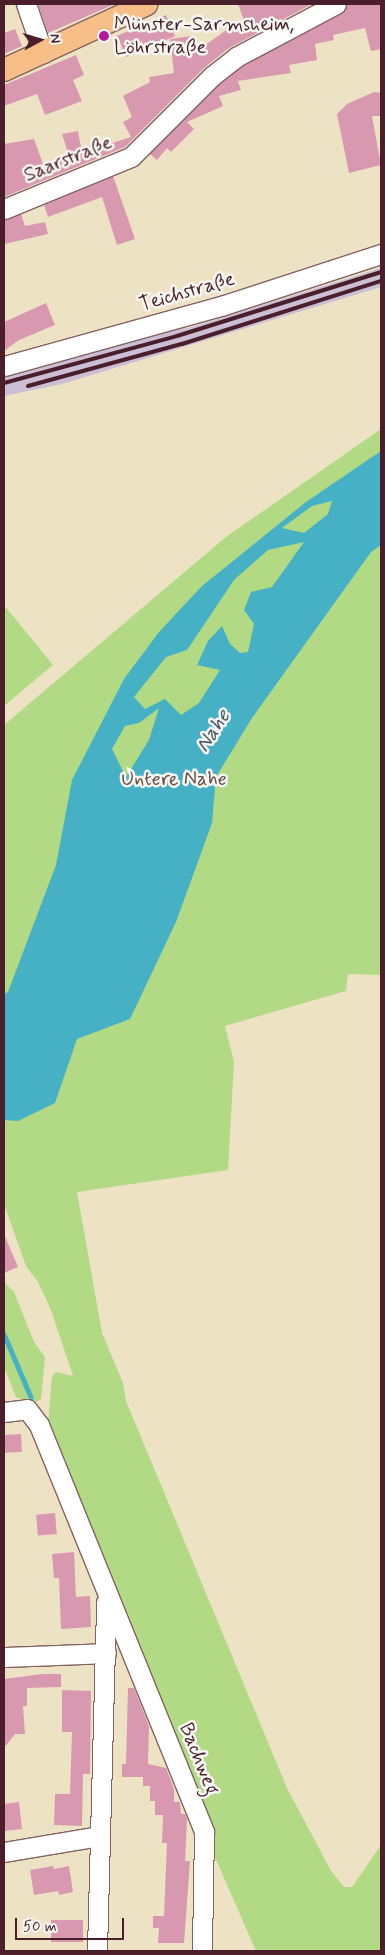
<!DOCTYPE html>
<html>
<head>
<meta charset="utf-8">
<style>
	body { margin:0 }
	#map { position:relative; width:385px; height:1955px; overflow:hidden; background:#eee2c5; font-family:Mynerve,sans-serif }
	div>[style] { position:absolute }
	.industrial>* { inset:0; background:#cbbfd6 }
	.green>* { inset:0; background:#b2d983 }
	.water>* { inset:0; background:#46b0c5 }
	.stream>* { height:4.5px; margin:-2.25px; padding:0 2.25px; transform-origin:2.25px; border-radius:2.25px; background:#46b0c5 }
	.building>* { inset:0; background:#d899b0; transform-origin:0 0 }
	.roads { filter:drop-shadow(1px 0 #836361) drop-shadow(-1px 0 #836361) drop-shadow(0 1px #836361) drop-shadow(0 -1px #836361) }
	.minor>* { height:19px; margin:-9.5px; padding:0 9.5px; transform-origin:9.5px; border-radius:9.5px; background:#fff }
	.major>* { height:22px; margin:-11px; padding:0 11px; transform-origin:11px; border-radius:11px; background:#f7be87 }
	.rail>* { height:4px; margin:-2px; padding:0 2px; transform-origin:2px; border-radius:2px; background:#4a1f2b }
	.dots>* { width:14px; height:14px; translate:-50% -50%; box-sizing:border-box; border:2px solid #f6f6f2; border-radius:50% }
	span { translate:-50% -50%; white-space:nowrap; text-align:center; line-height:1.15; -webkit-text-stroke:5px #f6f6f2; paint-order:stroke }
	.poi-label { font-size:20px; color:#4a1f2b }
	.left { translate:0 -50%; text-align:left }
	.street-label { font-size:20px; color:#4a1f2b }
	.park-label { font-size:20px; color:#644e41 }
	.water-label { font-size:21px; color:#485969; font-style:italic }
	.frame { position:absolute; inset:0; border:5px solid #4a1f2b; pointer-events:none }
	.north { position:absolute; left:15px; top:15px; width:50px; height:50px; -webkit-text-stroke:4px #f6f6f2; paint-order:stroke; rotate:84deg; font-size:14px; font-weight:700; line-height:20px; text-align:center; color:#4a1f2b }
	.north::after { content:''; display:block; margin:auto; width:18px; height:22px; background:#4a1f2b; clip-path:polygon(50% 0,100% 100%,50% 72%,0 100%) }
	.scale { position:absolute; left:15px; top:1918px; width:109px; height:22px; box-sizing:border-box; border:2px solid #4a1f2b; border-top:0; padding-left:6px; font-size:15px; line-height:18px; white-space:nowrap; color:#4a1f2b; -webkit-text-stroke:4px #f6f6f2; paint-order:stroke }
</style>
</head>
<body>
<div id="map">
	<div class="industrial">
		<i style="clip-path:polygon(381px 268px,381px 287px,62px 384px,4px 396px,4px 370px,182px 322px,185px 329px)"></i>
	</div>
	<div class="green">
		<i style="clip-path:polygon(381px 429px,381px 975px,348px 974px,346px 991px,225px 1026px,234px 1062px,228px 1170px,77px 1192px,102px 1333px,123px 1383px,126px 1401px,287px 1788px,331px 1871px,344px 1887px,352px 1887px,381px 1845px,381px 1951px,256px 1951px,204px 1832px,48px 1424px,52px 1377px,56px 1372px,73px 1376px,51px 1310px,38px 1282px,26px 1266px,4px 1204px,4px 725px,226px 537px)"></i>
		<i style="clip-path:polygon(4px 605px,53px 665px,4px 706px)"></i>
		<i style="clip-path:polygon(4px 1282px,14px 1292px,34px 1342px,45px 1357px,41px 1399px,36px 1402px,32px 1397px,24px 1400px,16px 1397px,4px 1367px)"></i>
	</div>
	<div class="water">
		<i style="clip-path:polygon(evenodd,381px 451px,381px 545px,371px 552px,252px 718px,216px 777px,212px 823px,176px 922px,130px 1019px,77px 1039px,55px 1103px,18px 1121px,4px 1120px,4px 994px,8px 992px,56px 865px,72px 780px,124px 679px,159px 632px,202px 586px,306px 502px,381px 451px,332px 501px,328px 514px,304px 533px,282px 528px,312px 506px,332px 501px,381px 451px,304px 542px,272px 587px,251px 592px,244px 610px,254px 624px,248px 652px,240px 653px,230px 644px,222px 626px,208px 641px,197px 665px,220px 670px,199px 703px,181px 715px,165px 699px,145px 709px,134px 697px,166px 657px,187px 650px,234px 580px,268px 550px,304px 542px,381px 451px,159px 708px,149px 740px,126px 777px,112px 749px,125px 726px,139px 723px,159px 708px)"></i>
	</div>
	<div class="stream">
		<i style="left:4px;top:1334px;width:69px;rotate:66.8deg"></i>
	</div>
	<div class="building">
		<i style="clip-path:polygon(38px 4px,115px 4px,48px 33px)"></i>
		<i style="clip-path:polygon(238px 4px,312px 4px,229px 48px,204px 68px,125px 147px,4px 197px,4px 144px,34px 139px,43px 164px,69px 156px,62px 134px,78px 131px,81px 147px,102px 143px,103px 146px,131px 137px,123px 122px,132px 117px,123px 96px,150px 82px,149px 77px,174px 73px,170px 39px,192px 36px,194px 53px,225px 31px,245px 23px)"></i>
		<i style="clip-path:polygon(347px 4px,381px 4px,381px 49px,371px 51px,365px 28px,333px 35px,334px 40px,315px 44px,317px 60px,289px 65px,291px 73px,238px 81px,241px 90px,219px 96px,223px 106px,187px 122px,194px 129px,171px 152px,167px 148px,157px 160px,150px 154px,220px 84px,242px 66px,341px 14px)"></i>
		<i style="left:166px;top:15px;width:23px;height:53px;rotate:67deg"></i>
		<i style="clip-path:polygon(15px 29px,22px 46px,4px 54px,4px 33px)"></i>
		<i style="clip-path:polygon(76px 55px,84px 75px,73px 80px,82px 101px,45px 115px,37px 94px,4px 106px,4px 85px)"></i>
		<i style="clip-path:polygon(374px 92px,381px 93px,381px 116px,372px 116px,381px 165px,349px 173px,337px 114px,347px 104px)"></i>
		<i style="clip-path:polygon(113px 176px,135px 239px,117px 245px,102px 197px,48px 217px,44px 205px)"></i>
		<i style="clip-path:polygon(21px 214px,25px 226px,45px 222px,48px 234px,4px 244px,4px 220px)"></i>
		<i style="clip-path:polygon(46px 303px,55px 325px,19px 340px,4px 351px,4px 322px)"></i>
		<i style="clip-path:polygon(4px 1234px,18px 1267px,4px 1273px)"></i>
		<i style="left:21px;top:1434px;width:18px;height:17px;rotate:87deg"></i>
		<i style="left:55px;top:1513px;width:21px;height:19px;rotate:85deg"></i>
		<i style="clip-path:polygon(74px 1552px,76px 1597px,90px 1596px,91px 1627px,61px 1629px,59px 1578px,54px 1578px,52px 1554px)"></i>
		<i style="clip-path:polygon(42px 1674px,61px 1674px,61px 1687px,27px 1688px,27px 1706px,23px 1706px,25px 1734px,15px 1734px,4px 1748px,4px 1679px)"></i>
		<i style="clip-path:polygon(128px 1688px,134px 1688px,149px 1726px,148px 1764px,166px 1768px,174px 1789px,174px 1802px,180px 1802px,181px 1814px,185px 1814px,187px 1819px,185px 1861px,190px 1861px,184px 1943px,158px 1943px,159px 1928px,153px 1928px,153px 1916px,164px 1916px,167px 1843px,162px 1843px,163px 1815px,155px 1815px,155px 1801px,150px 1801px,150px 1786px,143px 1786px,143px 1777px,122px 1777px,122px 1764px,126px 1764px)"></i>
		<i style="clip-path:polygon(62px 1690px,91px 1691px,90px 1774px,83px 1774px,82px 1826px,54px 1825px,55px 1794px,70px 1794px,72px 1732px,62px 1732px)"></i>
		<i style="clip-path:polygon(19px 1802px,22px 1829px,4px 1831px,4px 1804px)"></i>
		<i style="clip-path:polygon(53px 1866px,54px 1869px,69px 1866px,73px 1892px,59px 1895px,58px 1891px,34px 1895px,30px 1870px)"></i>
		<i style="left:51px;top:1920px;width:32px;height:22px"></i>
	</div>
	<div class="roads">
		<div class="minor">
			<i style="left:26px;top:4px;width:52px;rotate:70.9deg"></i>
			<i style="left:4px;top:209px;width:137px;rotate:-22.3deg"></i>
			<i style="left:131px;top:157px;width:115px;rotate:-45deg"></i>
			<i style="left:212px;top:76px;width:31px;rotate:-38deg"></i>
			<i style="left:236px;top:57px;width:113px;rotate:-27.9deg"></i>
			<i style="left:4px;top:366px;width:228px;rotate:-15.5deg"></i>
			<i style="left:224px;top:305px;width:165px;rotate:-18deg"></i>
			<i style="left:4px;top:1412px;width:23px;rotate:-7deg"></i>
			<i style="left:27px;top:1409px;width:20px;rotate:53deg"></i>
			<i style="left:39px;top:1425px;width:439px;rotate:67.9deg"></i>
			<i style="left:204px;top:1832px;width:119px;rotate:91deg"></i>
			<i style="left:4px;top:1657px;width:102px;rotate:-2.2deg"></i>
			<i style="left:4px;top:1852px;width:97px;rotate:-9.5deg"></i>
			<i style="left:97px;top:1951px;width:349px;rotate:-88.5deg"></i>
		</div>
		<div class="major">
			<i style="left:4px;top:70px;width:157px;rotate:-24.8deg"></i>
		</div>
	</div>
	<div class="rail">
		<i style="left:4px;top:383px;width:179px;rotate:-15.2deg"></i>
		<i style="left:177px;top:336px;width:214px;rotate:-17.4deg"></i>
		<i style="left:28px;top:386px;width:160px;rotate:-15.3deg"></i>
		<i style="left:182px;top:344px;width:209px;rotate:-17.6deg"></i>
	</div>
	<div class="dots">
		<i style="left:104px;top:36px;background:#b5179e"></i>
	</div>
	<div class="poi-label">
		<span class="left" style="left:114px;top:36px">Münster-Sarmsheim,<br>Löhrstraße</span>
	</div>
	<div class="street-label">
		<span style="left:68px;top:159px;rotate:-22deg">Saarstraße</span>
		<span style="left:187px;top:292px;rotate:-16deg">Teichstraße</span>
		<span style="left:199px;top:1759px;rotate:68deg">Bachweg</span>
	</div>
	<div class="park-label">
		<span style="left:174px;top:779px">Untere Nahe</span>
	</div>
	<div class="water-label">
		<span style="left:213px;top:731px;rotate:-57deg">Nahe</span>
	</div>
	<div class="frame"></div>
	<div class="north">N</div>
	<div class="scale">50 m</div>
</div>
</body>
</html>
